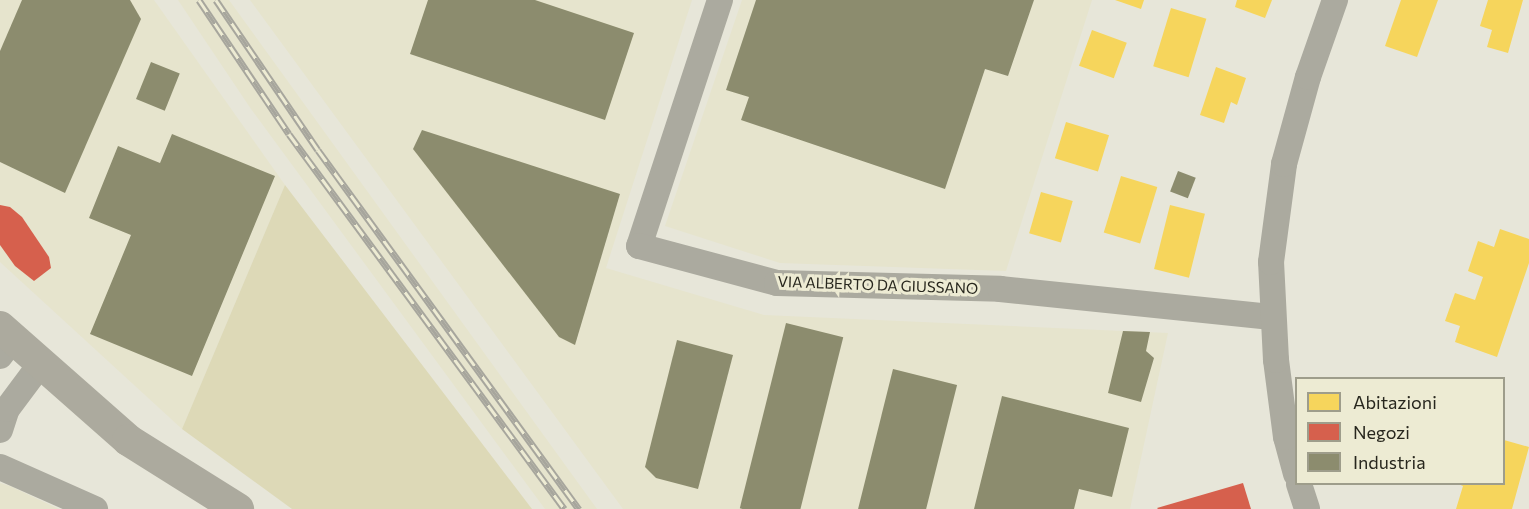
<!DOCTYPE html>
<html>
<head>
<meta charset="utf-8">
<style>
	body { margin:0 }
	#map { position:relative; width:1529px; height:509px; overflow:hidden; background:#e7e6d9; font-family:Commissioner,sans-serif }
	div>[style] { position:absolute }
	.built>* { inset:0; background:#e6e4cd }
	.green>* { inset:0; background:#ddd9b7 }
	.homes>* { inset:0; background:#f6d55c; transform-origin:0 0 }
	.shops>* { inset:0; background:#d6604d }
	.industry>* { inset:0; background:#8c8c6e; transform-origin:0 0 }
	.minor>* { height:26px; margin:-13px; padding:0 13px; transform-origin:13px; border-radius:13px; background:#abaa9f }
	.major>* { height:32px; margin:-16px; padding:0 16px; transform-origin:16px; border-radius:16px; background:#acaa9e }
	.rail>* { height:7px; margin-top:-3.5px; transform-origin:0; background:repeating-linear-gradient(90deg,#edebd3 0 14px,#a7a69d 0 28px); box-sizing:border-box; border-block:2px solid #a7a69d }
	span { translate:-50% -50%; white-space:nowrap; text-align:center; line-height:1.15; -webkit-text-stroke:6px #edebd3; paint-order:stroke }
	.street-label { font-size:15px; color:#28271e }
	.legend { position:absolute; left:1295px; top:377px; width:210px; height:108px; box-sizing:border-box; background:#edebd3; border:2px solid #9e9d8b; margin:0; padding:8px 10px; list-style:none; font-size:18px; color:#28271e }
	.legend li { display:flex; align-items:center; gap:12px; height:30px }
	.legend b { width:30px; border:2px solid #9e9d8b }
</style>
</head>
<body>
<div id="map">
	<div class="built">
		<i style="clip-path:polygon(0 0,154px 0,285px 185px,182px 429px,0 262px)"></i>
		<i style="clip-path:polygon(178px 0,229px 0,597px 509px,545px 509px,251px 109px)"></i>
		<i style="clip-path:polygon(250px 0,692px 0,606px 268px,764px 315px,1168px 333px,1130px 509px,623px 509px)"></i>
		<i style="clip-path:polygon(742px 0,1092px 0,1006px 271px,780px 263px,665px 226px)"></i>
		<i style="clip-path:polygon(0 483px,10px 486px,59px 509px,0 509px)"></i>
	</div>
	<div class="green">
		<i style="clip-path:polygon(285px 185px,532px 509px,292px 509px,182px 429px)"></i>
	</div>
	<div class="homes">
		<i style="clip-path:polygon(1115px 0,1144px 0,1141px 9px)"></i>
		<i style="clip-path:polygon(1237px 0,1272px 0,1265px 18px,1235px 7px)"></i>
		<i style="clip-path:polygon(1401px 0,1438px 0,1417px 57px,1385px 46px)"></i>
		<i style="clip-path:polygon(1488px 0,1523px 0,1508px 53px,1487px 47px,1492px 30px,1480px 26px)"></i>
		<i style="left:1171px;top:8px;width:37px;height:61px;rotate:17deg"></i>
		<i style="left:1092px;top:30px;width:37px;height:38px;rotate:20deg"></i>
		<i style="clip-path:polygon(1216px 67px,1246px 78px,1237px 105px,1231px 102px,1224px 123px,1200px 115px)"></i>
		<i style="left:1066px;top:122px;width:45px;height:38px;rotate:17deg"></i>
		<i style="left:1121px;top:176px;width:38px;height:59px;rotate:17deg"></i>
		<i style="left:1041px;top:192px;width:33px;height:43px;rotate:16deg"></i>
		<i style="left:1170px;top:205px;width:36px;height:66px;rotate:14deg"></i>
		<i style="clip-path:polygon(1500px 229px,1529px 239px,1529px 263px,1497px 357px,1455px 342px,1460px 326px,1445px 321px,1455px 293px,1475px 300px,1483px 277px,1468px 271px,1478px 241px,1494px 247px)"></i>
		<i style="clip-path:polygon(1504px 440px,1529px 447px,1512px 509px,1456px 509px,1463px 486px,1458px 484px,1504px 484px)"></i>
	</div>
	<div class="shops">
		<i style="clip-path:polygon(0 205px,10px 207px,22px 217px,49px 257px,51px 268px,34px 281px,15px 266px,0 245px)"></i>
		<i style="clip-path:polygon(1243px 483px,1251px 509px,1158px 509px,1157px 508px)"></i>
	</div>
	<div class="industry">
		<i style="clip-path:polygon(22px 0,130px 0,141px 19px,65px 193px,0 162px,0 51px)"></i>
		<i style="clip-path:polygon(428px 0,535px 0,634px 33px,605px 120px,410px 54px)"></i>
		<i style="clip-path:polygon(756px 0,1034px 0,1008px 76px,985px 69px,945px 189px,741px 120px,749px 97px,726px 90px)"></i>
		<i style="left:151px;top:62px;width:31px;height:40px;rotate:22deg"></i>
		<i style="clip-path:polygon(422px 130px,620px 194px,575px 345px,559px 337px,413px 149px)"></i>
		<i style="clip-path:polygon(172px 134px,275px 176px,192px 376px,90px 334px,131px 235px,89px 218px,118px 146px,160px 163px)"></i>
		<i style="left:1178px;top:171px;width:19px;height:22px;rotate:21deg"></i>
		<i style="left:786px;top:323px;width:59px;height:191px;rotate:14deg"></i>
		<i style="clip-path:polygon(1123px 331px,1150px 332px,1146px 351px,1154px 358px,1141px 402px,1108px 393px)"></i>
		<i style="clip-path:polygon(677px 340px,733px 355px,698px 489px,656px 478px,645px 467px)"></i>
		<i style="left:893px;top:369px;width:66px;height:145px;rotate:14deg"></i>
		<i style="clip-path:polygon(1002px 396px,1129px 428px,1112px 497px,1079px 489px,1074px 509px,974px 509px)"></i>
	</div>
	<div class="minor">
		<i style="left:720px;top:0;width:259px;rotate:108.2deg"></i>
		<i style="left:639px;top:246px;width:143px;rotate:15deg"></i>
		<i style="left:777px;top:283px;width:223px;rotate:1.5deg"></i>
		<i style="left:1000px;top:289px;width:273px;rotate:5.9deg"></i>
		<i style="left:0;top:356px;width:20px;rotate:-53deg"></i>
		<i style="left:0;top:430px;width:22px;rotate:-72deg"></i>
		<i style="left:7px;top:409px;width:54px;rotate:-53.3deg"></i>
		<i style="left:0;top:467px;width:104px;rotate:23.9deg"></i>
		<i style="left:1296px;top:474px;width:38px;rotate:-105deg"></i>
		<i style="left:1286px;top:437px;width:78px;rotate:-97.4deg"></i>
		<i style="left:1276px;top:360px;width:98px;rotate:-92.9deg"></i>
		<i style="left:1271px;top:262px;width:99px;rotate:-82.4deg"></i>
		<i style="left:1284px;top:164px;width:90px;rotate:-74.6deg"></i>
		<i style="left:1308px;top:77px;width:82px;rotate:-70.7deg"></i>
		<i style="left:1299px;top:484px;width:26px;rotate:72deg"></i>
	</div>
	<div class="major">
		<i style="left:0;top:327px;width:171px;rotate:41.4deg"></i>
		<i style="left:128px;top:440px;width:130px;rotate:32.1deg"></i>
	</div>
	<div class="rail">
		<i style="left:199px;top:0;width:161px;rotate:56.1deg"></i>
		<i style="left:289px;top:134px;width:465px;rotate:53.7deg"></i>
		<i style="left:216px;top:0;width:181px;rotate:55.8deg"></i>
		<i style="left:318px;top:150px;width:444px;rotate:54deg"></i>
	</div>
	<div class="street-label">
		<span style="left:878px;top:285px;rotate:2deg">VIA ALBERTO DA GIUSSANO</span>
	</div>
	<ul class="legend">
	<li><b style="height:16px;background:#f6d55c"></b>Abitazioni</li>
	<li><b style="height:16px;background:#d6604d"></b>Negozi</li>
	<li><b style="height:16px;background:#8c8c6e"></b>Industria</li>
	</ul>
</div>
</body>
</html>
